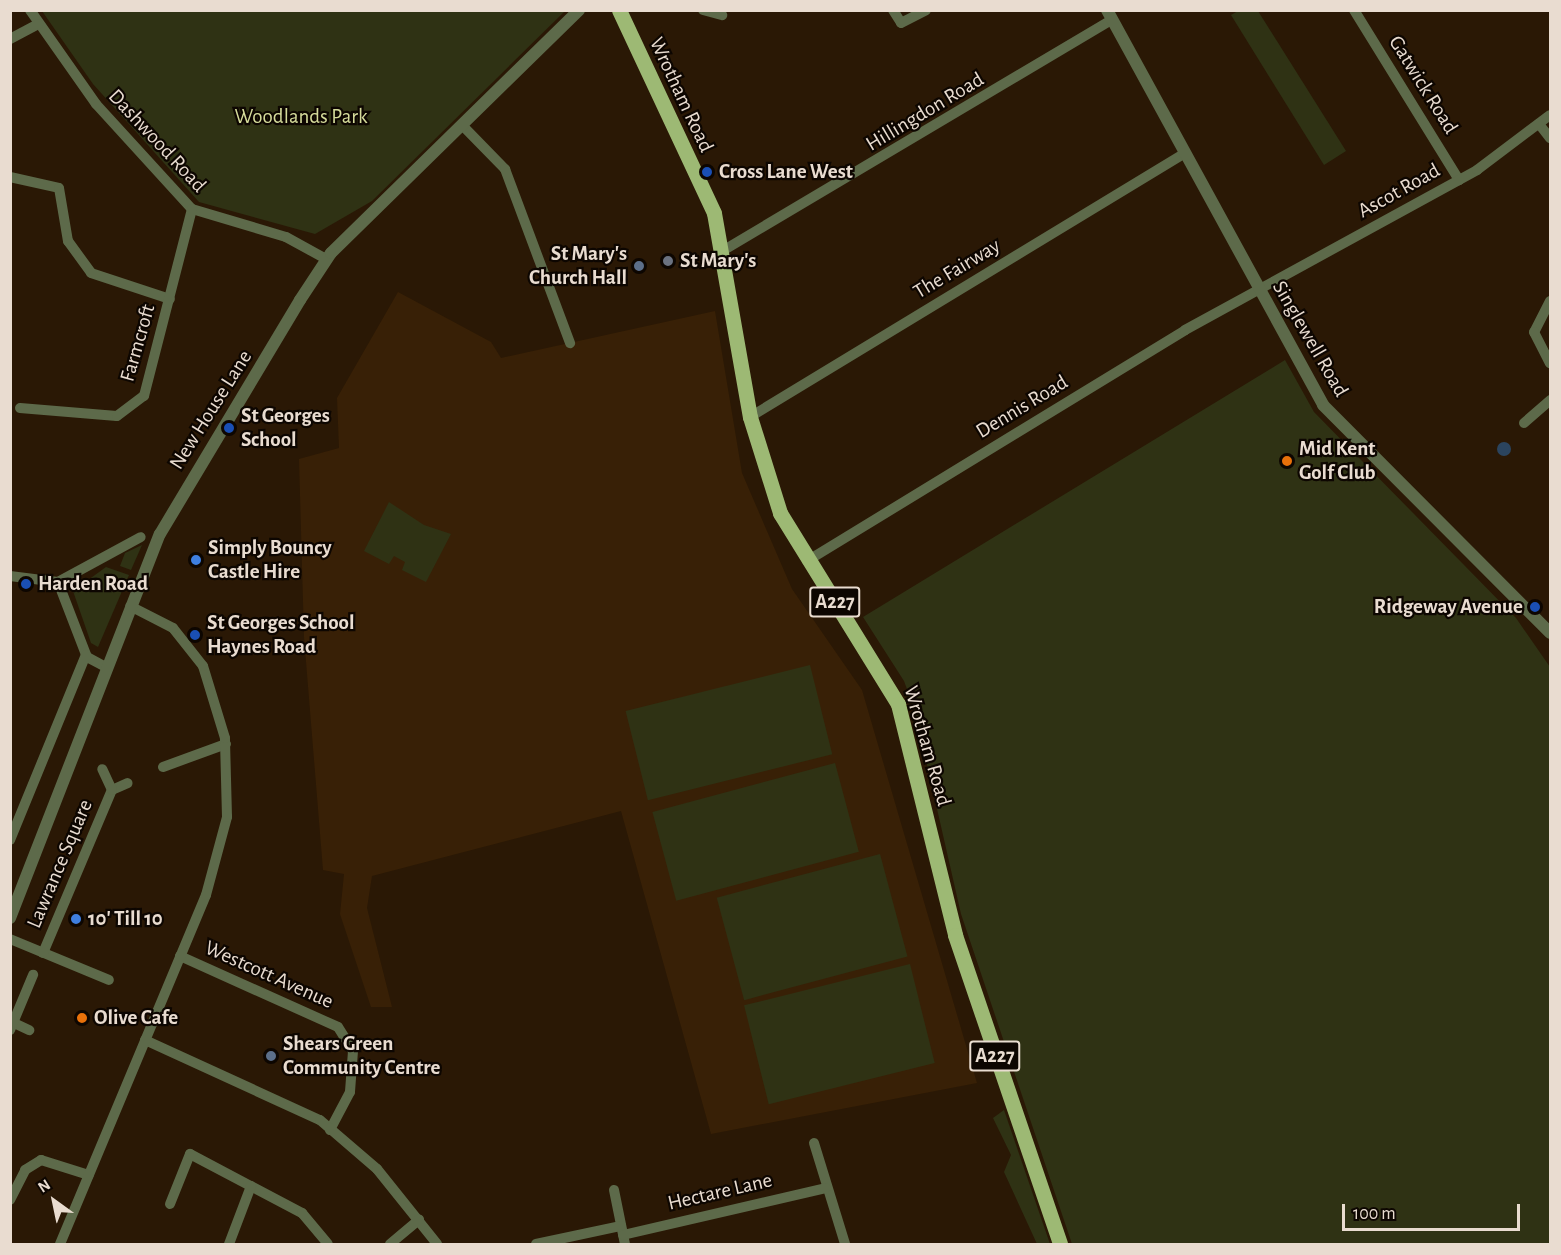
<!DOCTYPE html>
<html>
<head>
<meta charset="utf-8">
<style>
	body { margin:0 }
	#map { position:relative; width:1561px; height:1255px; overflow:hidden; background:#2a1805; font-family:"Alegreya Sans",sans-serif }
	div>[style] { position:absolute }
	.built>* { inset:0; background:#382006 }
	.green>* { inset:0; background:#2f3214; transform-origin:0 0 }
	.water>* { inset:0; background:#2b445e }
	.round { border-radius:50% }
	.minor>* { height:10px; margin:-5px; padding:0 5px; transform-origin:5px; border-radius:5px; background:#5d6a4a }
	.tertiary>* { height:12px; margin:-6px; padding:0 6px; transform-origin:6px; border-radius:6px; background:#5d6a4a }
	.primary>* { height:15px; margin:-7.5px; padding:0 7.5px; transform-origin:7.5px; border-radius:7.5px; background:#9db974 }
	.dots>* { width:16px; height:16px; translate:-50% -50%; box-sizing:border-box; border:3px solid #0d0601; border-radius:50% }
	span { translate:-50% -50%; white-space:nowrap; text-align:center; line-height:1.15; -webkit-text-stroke:4.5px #0d0601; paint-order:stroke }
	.shield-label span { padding:2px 4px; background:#0d0601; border:2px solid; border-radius:4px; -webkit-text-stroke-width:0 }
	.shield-label { font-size:20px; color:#e9dcd0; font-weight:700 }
	.street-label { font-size:21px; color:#e9dcd0 }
	.park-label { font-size:21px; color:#d5db9a }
	.poi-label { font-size:21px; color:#e9dcd0; font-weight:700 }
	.left { translate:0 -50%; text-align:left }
	.right { translate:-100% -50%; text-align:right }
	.frame { position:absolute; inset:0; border:12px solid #e9dcd0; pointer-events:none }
	.north { position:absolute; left:24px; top:1171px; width:60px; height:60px; -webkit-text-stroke:4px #0d0601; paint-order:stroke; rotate:327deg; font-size:16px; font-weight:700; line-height:24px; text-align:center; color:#e9dcd0 }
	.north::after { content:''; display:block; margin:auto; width:21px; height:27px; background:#e9dcd0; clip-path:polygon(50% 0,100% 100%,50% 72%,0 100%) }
	.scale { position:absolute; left:1342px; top:1204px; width:178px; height:27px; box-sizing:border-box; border:3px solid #e9dcd0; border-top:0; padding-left:8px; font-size:18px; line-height:21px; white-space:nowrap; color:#e9dcd0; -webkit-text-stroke:4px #0d0601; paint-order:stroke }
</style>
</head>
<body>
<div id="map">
	<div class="built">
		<i style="clip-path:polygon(398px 292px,491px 342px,501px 358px,715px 311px,742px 473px,792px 589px,862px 690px,977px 1083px,711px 1134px,621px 811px,372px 876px,367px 908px,392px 1007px,371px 1007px,340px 914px,344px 874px,323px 870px,304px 637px,299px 459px,339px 448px,337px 398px)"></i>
	</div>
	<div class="green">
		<i style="clip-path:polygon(42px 11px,565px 11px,372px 201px,315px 234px,199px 202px,93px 84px)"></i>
		<i style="clip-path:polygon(1238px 11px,1258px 11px,1346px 151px,1324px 165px,1231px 15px)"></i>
		<i style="clip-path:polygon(1285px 360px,1314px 412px,1516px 618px,1550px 667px,1550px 1244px,1072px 1244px,961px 914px,914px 708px,904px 681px,863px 617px)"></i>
		<i style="clip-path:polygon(389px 502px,424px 525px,451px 534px,426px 582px,402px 570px,405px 562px,394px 556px,389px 564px,364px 551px)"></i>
		<i style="clip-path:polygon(142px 545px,131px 570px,120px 566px,125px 553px)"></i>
		<i style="clip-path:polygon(106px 567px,129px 575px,98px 647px,91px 643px,73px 591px)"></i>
		<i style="left:810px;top:665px;width:92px;height:190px;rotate:76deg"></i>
		<i style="left:835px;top:763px;width:92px;height:189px;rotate:75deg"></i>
		<i style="left:880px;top:854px;width:106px;height:169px;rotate:75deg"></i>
		<i style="left:910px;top:964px;width:102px;height:171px;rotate:76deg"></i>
		<i style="clip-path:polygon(1004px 1110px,1050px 1244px,1037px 1244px,1004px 1172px,1011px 1155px,993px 1118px)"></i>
	</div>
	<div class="water">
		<i class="round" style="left:1497px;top:442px;width:14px;height:14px"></i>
	</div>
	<div class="minor">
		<i style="left:30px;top:10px;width:115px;rotate:54.9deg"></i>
		<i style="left:96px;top:104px;width:142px;rotate:47.6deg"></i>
		<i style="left:192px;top:209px;width:98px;rotate:16.6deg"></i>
		<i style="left:286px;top:237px;width:46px;rotate:28.8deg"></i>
		<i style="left:703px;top:10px;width:20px;rotate:15deg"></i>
		<i style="left:893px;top:10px;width:15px;rotate:58deg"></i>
		<i style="left:901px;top:23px;width:28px;rotate:-27deg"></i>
		<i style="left:1354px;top:10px;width:200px;rotate:58.3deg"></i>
		<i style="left:10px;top:39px;width:32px;rotate:-28deg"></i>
		<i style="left:1539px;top:124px;width:18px;rotate:52deg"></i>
		<i style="left:462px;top:125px;width:62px;rotate:45.7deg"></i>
		<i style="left:505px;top:169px;width:186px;rotate:69.5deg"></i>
		<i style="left:10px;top:177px;width:50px;rotate:12.7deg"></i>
		<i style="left:59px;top:188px;width:54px;rotate:80.4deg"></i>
		<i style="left:68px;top:241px;width:39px;rotate:54deg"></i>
		<i style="left:91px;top:273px;width:83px;rotate:18.2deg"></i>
		<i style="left:724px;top:250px;width:451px;rotate:-30.7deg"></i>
		<i style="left:1550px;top:301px;width:35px;rotate:117deg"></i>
		<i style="left:1534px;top:332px;width:35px;rotate:63deg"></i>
		<i style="left:20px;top:408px;width:97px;rotate:4.7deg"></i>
		<i style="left:117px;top:416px;width:34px;rotate:-37deg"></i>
		<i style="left:144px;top:396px;width:193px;rotate:-75.6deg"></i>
		<i style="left:750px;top:417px;width:509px;rotate:-31.25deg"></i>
		<i style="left:1524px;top:423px;width:35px;rotate:-41deg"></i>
		<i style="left:807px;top:561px;width:443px;rotate:-31.4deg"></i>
		<i style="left:1185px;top:330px;width:333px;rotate:-28.7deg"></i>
		<i style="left:1477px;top:170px;width:91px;rotate:-37deg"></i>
		<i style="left:10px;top:576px;width:48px;rotate:7.1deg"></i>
		<i style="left:58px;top:582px;width:80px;rotate:68.9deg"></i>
		<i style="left:87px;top:657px;width:21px;rotate:28deg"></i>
		<i style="left:58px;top:582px;width:94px;rotate:-28.5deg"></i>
		<i style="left:163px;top:767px;width:67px;rotate:-20.1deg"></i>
		<i style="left:112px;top:790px;width:17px;rotate:-24deg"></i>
		<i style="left:10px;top:840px;width:200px;rotate:-67.7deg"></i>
		<i style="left:10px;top:939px;width:107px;rotate:22.5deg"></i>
		<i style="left:43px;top:953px;width:177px;rotate:-67.1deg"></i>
		<i style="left:112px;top:790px;width:23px;rotate:-115deg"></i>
		<i style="left:180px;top:956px;width:173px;rotate:24.2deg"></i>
		<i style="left:338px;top:1027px;width:28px;rotate:58deg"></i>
		<i style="left:353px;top:1051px;width:41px;rotate:94.2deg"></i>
		<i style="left:350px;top:1092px;width:43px;rotate:117.8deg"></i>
		<i style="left:14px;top:1023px;width:17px;rotate:25deg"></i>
		<i style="left:10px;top:1030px;width:60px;rotate:-67.3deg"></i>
		<i style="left:145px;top:1040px;width:192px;rotate:24.6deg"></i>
		<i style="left:320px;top:1120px;width:75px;rotate:40.7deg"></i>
		<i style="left:377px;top:1169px;width:96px;rotate:51.3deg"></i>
		<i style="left:814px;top:1143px;width:106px;rotate:72.9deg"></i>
		<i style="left:614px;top:1190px;width:55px;rotate:78.5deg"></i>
		<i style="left:10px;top:1200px;width:34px;rotate:-63deg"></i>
		<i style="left:25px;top:1170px;width:19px;rotate:-32deg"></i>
		<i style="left:41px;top:1160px;width:50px;rotate:17.4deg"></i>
		<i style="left:170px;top:1204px;width:54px;rotate:-68.2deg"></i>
		<i style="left:190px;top:1154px;width:127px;rotate:27.8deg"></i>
		<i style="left:302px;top:1213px;width:40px;rotate:50deg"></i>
		<i style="left:623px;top:1235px;width:208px;rotate:-13deg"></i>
		<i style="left:60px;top:1244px;width:378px;rotate:-67.3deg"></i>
		<i style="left:206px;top:895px;width:81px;rotate:-74.9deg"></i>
		<i style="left:227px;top:817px;width:79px;rotate:-91.5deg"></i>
		<i style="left:225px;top:738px;width:75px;rotate:-107deg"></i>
		<i style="left:203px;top:666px;width:48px;rotate:-128.3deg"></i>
		<i style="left:173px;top:628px;width:48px;rotate:-152.9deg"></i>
		<i style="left:229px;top:1244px;width:62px;rotate:-69.2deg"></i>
		<i style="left:390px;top:1244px;width:38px;rotate:-40deg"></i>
		<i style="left:536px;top:1244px;width:87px;rotate:-12deg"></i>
	</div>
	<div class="tertiary">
		<i style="left:1107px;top:10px;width:450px;rotate:61.3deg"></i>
		<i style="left:1323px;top:405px;width:322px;rotate:45.1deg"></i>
		<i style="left:10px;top:918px;width:412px;rotate:-68.7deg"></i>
		<i style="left:160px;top:534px;width:273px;rotate:-59.1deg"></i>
		<i style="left:300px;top:300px;width:56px;rotate:-56.6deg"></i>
		<i style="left:331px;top:253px;width:347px;rotate:-44.4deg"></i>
	</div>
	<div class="primary">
		<i style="left:619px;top:10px;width:224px;rotate:64.9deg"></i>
		<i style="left:714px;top:213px;width:207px;rotate:80deg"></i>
		<i style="left:750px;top:417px;width:101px;rotate:72.6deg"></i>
		<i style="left:780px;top:513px;width:225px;rotate:58.3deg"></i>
		<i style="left:898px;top:704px;width:238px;rotate:76.1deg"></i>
		<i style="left:955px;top:935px;width:326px;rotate:71.2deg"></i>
	</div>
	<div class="dots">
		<i style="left:707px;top:172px;background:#1a4fb4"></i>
		<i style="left:668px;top:261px;background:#6b7280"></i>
		<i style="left:639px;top:266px;background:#5c6f8a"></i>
		<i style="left:229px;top:428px;background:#1a4fb4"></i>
		<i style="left:1287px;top:461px;background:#e8710a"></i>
		<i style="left:196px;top:560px;background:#3f7fe0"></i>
		<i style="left:26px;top:584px;background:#1a4fb4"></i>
		<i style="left:1535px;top:607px;background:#1a4fb4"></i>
		<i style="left:195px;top:635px;background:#1a4fb4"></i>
		<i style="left:76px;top:919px;background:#3f7fe0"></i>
		<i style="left:82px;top:1018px;background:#e8710a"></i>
		<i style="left:271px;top:1056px;background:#5c6f8a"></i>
	</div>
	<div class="shield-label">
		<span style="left:835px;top:602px">A227</span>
		<span style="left:995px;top:1056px">A227</span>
	</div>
	<div class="street-label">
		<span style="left:1423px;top:85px;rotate:58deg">Gatwick Road</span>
		<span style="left:681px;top:95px;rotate:65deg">Wrotham Road</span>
		<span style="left:925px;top:112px;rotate:-31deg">Hillingdon Road</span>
		<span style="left:157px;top:141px;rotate:47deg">Dashwood Road</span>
		<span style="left:1399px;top:191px;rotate:-29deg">Ascot Road</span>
		<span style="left:957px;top:269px;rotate:-31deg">The Fairway</span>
		<span style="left:1310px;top:339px;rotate:60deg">Singlewell Road</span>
		<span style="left:138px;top:343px;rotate:-74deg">Farmcroft</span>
		<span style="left:1022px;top:407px;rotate:-31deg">Dennis Road</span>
		<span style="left:211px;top:410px;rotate:-58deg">New House Lane</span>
		<span style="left:927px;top:746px;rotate:74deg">Wrotham Road</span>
		<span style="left:60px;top:864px;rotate:-67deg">Lawrance Square</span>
		<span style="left:269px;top:975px;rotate:24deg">Westcott Avenue</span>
		<span style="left:720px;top:1192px;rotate:-13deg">Hectare Lane</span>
	</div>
	<div class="park-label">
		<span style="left:301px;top:117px">Woodlands Park</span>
	</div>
	<div class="poi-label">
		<span class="left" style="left:719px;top:172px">Cross Lane West</span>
		<span class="right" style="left:627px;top:266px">St Mary's<br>Church Hall</span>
		<span class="left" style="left:680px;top:261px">St Mary's</span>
		<span class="left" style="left:241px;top:428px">St Georges<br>School</span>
		<span class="left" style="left:1299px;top:461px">Mid Kent<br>Golf Club</span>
		<span class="left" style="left:208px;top:560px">Simply Bouncy<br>Castle Hire</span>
		<span class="left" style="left:38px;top:584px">Harden Road</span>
		<span class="right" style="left:1523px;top:607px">Ridgeway Avenue</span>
		<span class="left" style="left:207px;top:635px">St Georges School<br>Haynes Road</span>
		<span class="left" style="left:88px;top:919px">10' Till 10</span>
		<span class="left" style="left:94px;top:1018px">Olive Cafe</span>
		<span class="left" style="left:283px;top:1056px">Shears Green<br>Community Centre</span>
	</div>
	<div class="frame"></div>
	<div class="north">N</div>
	<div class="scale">100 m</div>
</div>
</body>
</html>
